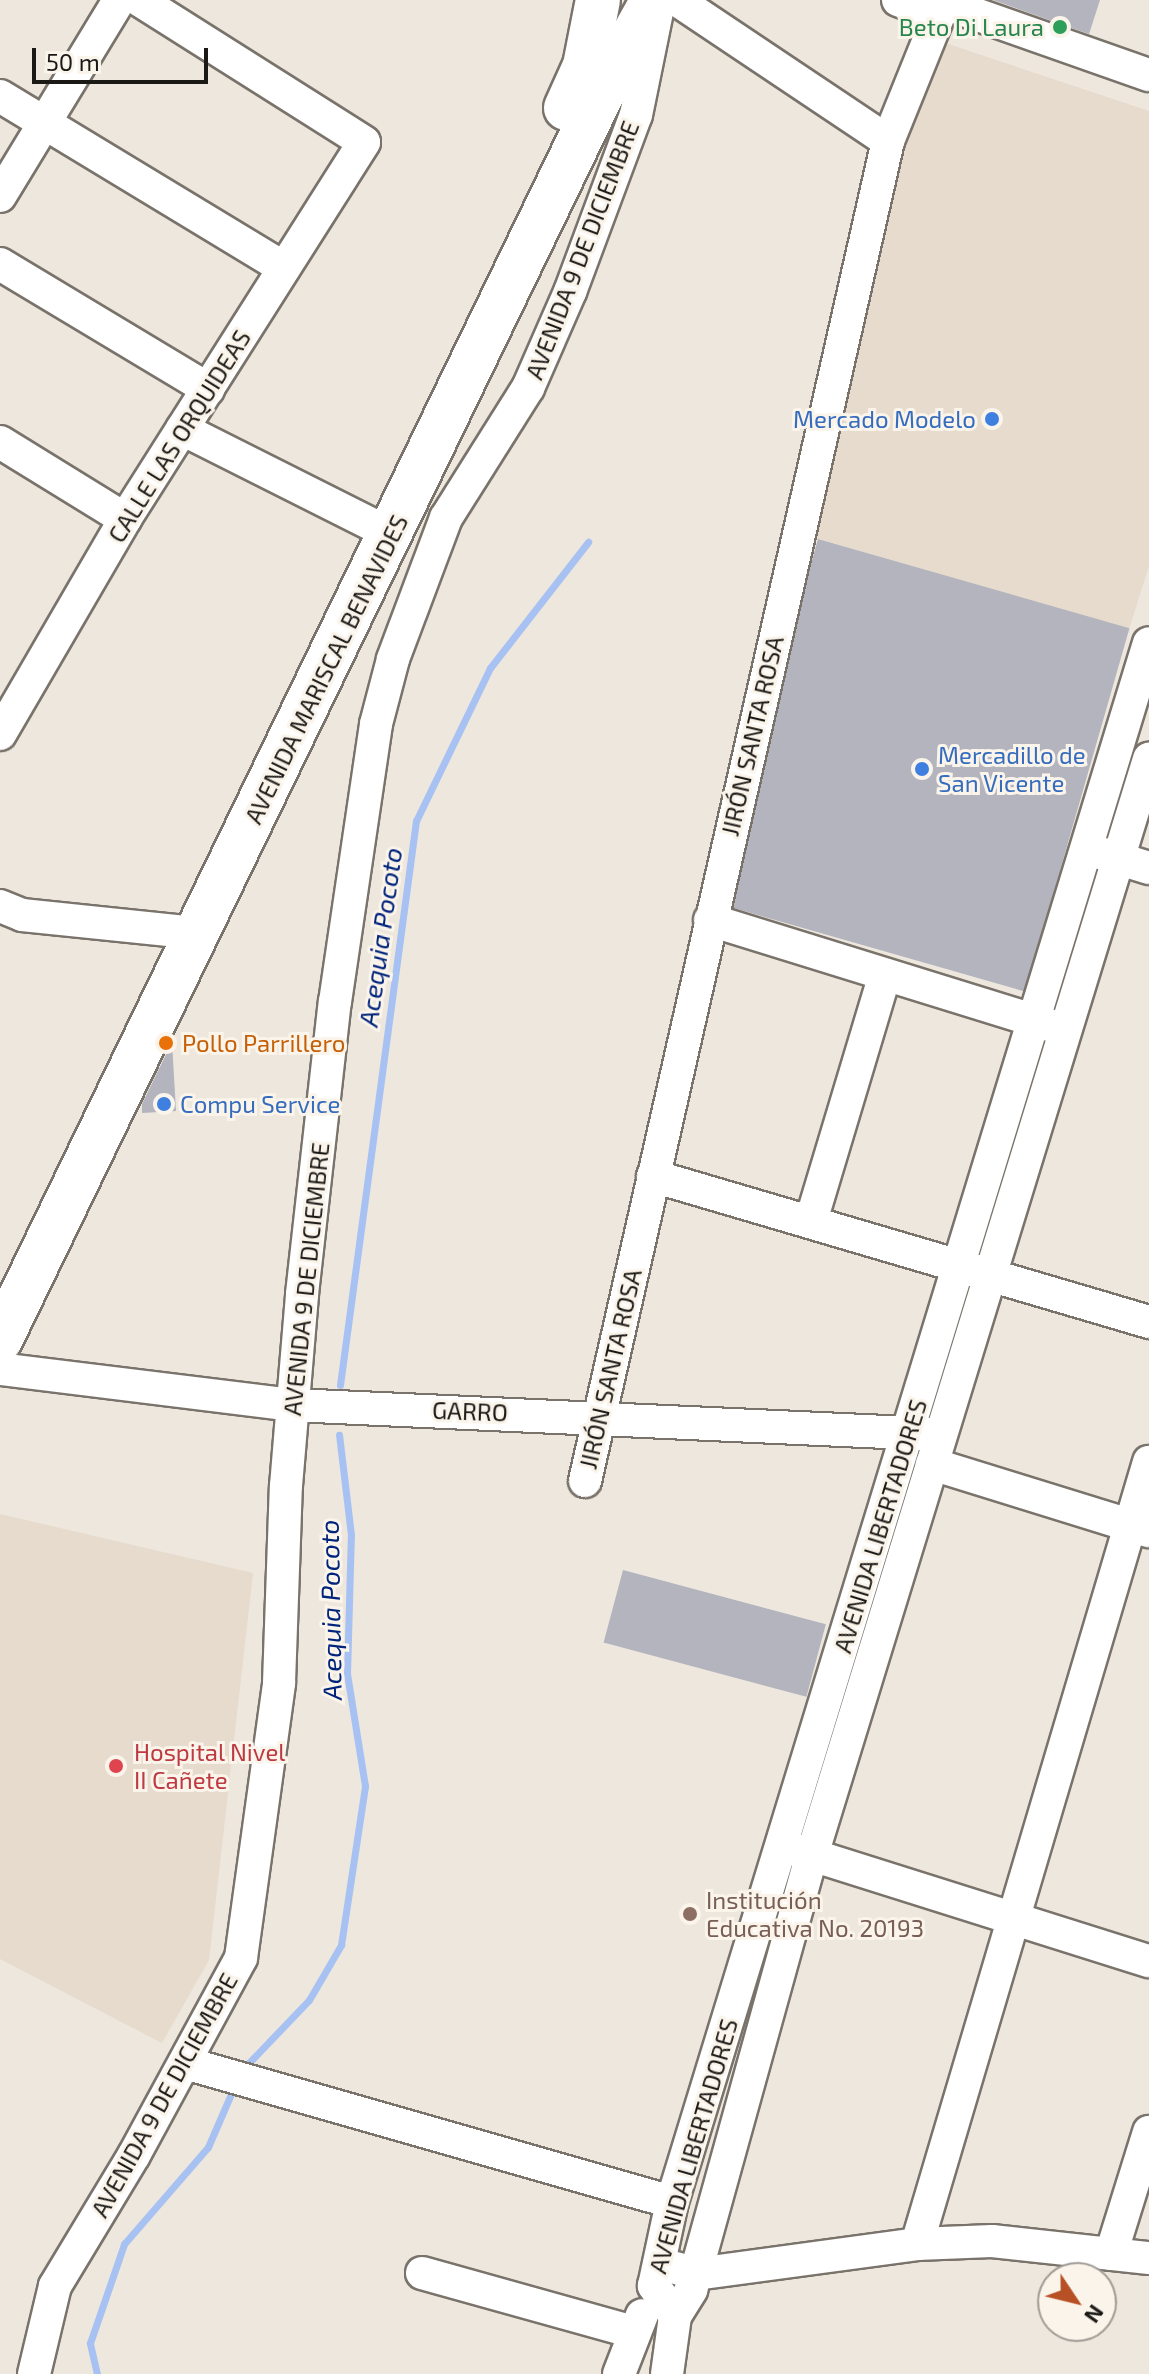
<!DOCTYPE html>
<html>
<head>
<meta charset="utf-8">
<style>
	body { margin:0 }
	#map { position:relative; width:1149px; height:2374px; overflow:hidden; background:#ede7dd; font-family:"Exo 2",sans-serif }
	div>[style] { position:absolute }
	.built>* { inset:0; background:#e6dbcc }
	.stream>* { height:7px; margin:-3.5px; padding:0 3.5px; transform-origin:3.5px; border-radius:3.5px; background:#a7c2f2 }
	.building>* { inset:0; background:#b3b4be; transform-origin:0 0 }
	.roads { filter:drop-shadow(2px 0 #79736b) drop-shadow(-2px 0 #79736b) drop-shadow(0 2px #79736b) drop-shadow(0 -2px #79736b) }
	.minor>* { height:32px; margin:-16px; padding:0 16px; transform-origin:16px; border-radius:16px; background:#fff }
	.highway>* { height:44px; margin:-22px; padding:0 22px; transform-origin:22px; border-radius:22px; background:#fff }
	.dots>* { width:22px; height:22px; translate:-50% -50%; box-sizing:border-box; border:4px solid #faf4eb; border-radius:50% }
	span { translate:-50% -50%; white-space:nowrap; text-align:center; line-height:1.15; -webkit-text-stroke:6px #faf4eb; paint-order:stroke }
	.leisure-label { font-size:24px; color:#27864d }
	.right { translate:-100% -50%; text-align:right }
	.street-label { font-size:24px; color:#1b1916 }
	.shop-label { font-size:24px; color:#366cbe }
	.left { translate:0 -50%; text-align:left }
	.food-label { font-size:24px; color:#c56008 }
	.health-label { font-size:24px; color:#be3a42 }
	.education-label { font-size:24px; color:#785e54 }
	.water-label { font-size:26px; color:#00247c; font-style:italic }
	.north { position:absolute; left:1037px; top:2262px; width:80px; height:80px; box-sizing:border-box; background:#faf4eb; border:2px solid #a19c96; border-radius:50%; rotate:125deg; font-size:22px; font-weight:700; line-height:32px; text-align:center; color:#1b1916 }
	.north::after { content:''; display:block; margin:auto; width:28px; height:36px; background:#b75125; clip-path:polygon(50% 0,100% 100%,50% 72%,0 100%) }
	.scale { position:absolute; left:32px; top:48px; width:176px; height:36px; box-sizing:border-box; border:4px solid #1b1916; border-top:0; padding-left:10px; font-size:24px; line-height:28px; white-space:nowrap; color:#1b1916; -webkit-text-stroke:6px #faf4eb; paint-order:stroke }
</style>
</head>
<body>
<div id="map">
	<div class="built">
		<i style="clip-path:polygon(936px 40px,1149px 111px,1149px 566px,1129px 629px,809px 536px,863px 302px)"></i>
		<i style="clip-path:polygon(0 1514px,253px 1573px,209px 1960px,162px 2043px,0 1959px)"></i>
	</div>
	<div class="stream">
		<i style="left:340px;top:1385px;width:569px;rotate:-82.33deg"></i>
		<i style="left:416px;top:821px;width:170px;rotate:-64.2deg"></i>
		<i style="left:490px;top:668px;width:160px;rotate:-52.1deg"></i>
		<i style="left:243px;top:2069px;width:95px;rotate:-46.3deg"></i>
		<i style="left:309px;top:2000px;width:64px;rotate:-59.8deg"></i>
		<i style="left:341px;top:1945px;width:161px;rotate:-81.4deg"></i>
		<i style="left:365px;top:1786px;width:113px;rotate:-99.1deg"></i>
		<i style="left:347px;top:1674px;width:139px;rotate:-88.4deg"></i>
		<i style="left:351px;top:1535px;width:101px;rotate:-96.8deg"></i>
		<i style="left:97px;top:2374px;width:32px;rotate:-103deg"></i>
		<i style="left:90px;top:2343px;width:105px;rotate:-71deg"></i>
		<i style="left:124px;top:2244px;width:128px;rotate:-49.1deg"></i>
		<i style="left:208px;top:2147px;width:65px;rotate:-66.6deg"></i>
	</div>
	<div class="building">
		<i style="clip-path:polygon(993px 0,1100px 0,1089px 34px)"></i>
		<i style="left:818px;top:539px;width:324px;height:378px;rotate:16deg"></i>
		<i style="clip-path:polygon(172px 1042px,176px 1111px,142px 1113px,142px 1104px)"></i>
		<i style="left:623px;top:1570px;width:210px;height:75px;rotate:15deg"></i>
	</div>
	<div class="roads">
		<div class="minor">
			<i style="left:677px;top:0;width:254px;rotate:33.8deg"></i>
			<i style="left:898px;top:0;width:42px;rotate:21deg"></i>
			<i style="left:944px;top:3px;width:217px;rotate:19.4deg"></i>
			<i style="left:0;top:96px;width:332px;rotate:31.2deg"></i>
			<i style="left:0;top:196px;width:229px;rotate:-58.7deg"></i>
			<i style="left:0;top:264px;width:243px;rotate:31deg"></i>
			<i style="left:182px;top:429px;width:236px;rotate:26.7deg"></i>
			<i style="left:0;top:442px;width:147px;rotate:31.6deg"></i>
			<i style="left:0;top:734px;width:249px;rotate:-59.8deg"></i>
			<i style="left:125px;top:519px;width:446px;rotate:-57.6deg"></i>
			<i style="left:364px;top:142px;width:266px;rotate:-147.7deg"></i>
			<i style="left:1100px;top:853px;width:51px;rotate:17deg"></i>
			<i style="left:0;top:906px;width:24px;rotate:22deg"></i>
			<i style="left:22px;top:915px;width:174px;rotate:5.9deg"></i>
			<i style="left:710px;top:920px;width:361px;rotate:17.2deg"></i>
			<i style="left:653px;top:1176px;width:517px;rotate:16.4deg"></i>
			<i style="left:811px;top:1221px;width:257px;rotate:-73.3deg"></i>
			<i style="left:0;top:1369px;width:294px;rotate:7deg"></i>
			<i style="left:292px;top:1405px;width:639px;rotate:2.6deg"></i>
			<i style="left:932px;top:1464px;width:227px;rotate:17.2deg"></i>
			<i style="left:585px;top:1481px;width:1374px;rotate:-77.26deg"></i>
			<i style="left:888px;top:141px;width:152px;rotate:-68deg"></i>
			<i style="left:793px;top:1849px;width:373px;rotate:17.5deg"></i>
			<i style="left:185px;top:2063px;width:506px;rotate:15.93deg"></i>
			<i style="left:917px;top:2244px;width:816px;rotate:-73.48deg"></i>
			<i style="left:1111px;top:2254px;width:128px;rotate:-72.7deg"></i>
			<i style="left:676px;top:2268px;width:21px;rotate:17deg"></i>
			<i style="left:696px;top:2274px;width:223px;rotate:-7.7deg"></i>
			<i style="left:917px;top:2244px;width:75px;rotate:-2.3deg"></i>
			<i style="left:992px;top:2241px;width:158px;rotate:6.2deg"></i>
			<i style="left:422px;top:2273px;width:220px;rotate:15.6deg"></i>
			<i style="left:675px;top:2316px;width:37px;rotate:-125deg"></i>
			<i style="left:654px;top:2286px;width:86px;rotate:-77.9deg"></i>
			<i style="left:672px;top:2202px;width:1630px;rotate:-72.99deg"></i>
			<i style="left:34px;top:2374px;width:90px;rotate:-76.6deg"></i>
			<i style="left:55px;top:2286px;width:153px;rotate:-58.9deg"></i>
			<i style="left:134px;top:2155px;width:224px;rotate:-61.5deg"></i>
			<i style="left:241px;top:1958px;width:278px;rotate:-82.1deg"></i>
			<i style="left:279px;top:1683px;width:197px;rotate:-88deg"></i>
			<i style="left:286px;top:1486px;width:193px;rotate:-85.2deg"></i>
			<i style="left:302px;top:1294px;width:294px;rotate:-83.6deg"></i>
			<i style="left:335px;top:1002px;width:281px;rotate:-81.6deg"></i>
			<i style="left:376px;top:724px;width:67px;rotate:-75.3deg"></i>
			<i style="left:393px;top:659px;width:151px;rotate:-69.4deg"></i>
			<i style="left:446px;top:518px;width:154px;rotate:-57.8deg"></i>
			<i style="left:528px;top:388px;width:105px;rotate:-66.4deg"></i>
			<i style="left:570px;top:292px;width:189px;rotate:-69.6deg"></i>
			<i style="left:636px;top:115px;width:105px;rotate:-78.5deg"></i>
			<i style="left:619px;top:2374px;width:63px;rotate:-68.7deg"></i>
			<i style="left:667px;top:2374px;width:59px;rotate:-82.1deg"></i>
			<i style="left:675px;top:2316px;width:31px;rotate:-58deg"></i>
			<i style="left:691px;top:2290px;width:452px;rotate:-74.5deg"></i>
			<i style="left:812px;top:1855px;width:1147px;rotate:-72.91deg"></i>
		</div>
		<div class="highway">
			<i style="left:566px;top:108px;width:46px;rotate:-65.7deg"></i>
			<i style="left:585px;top:66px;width:67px;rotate:-78.9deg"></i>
			<i style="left:0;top:1340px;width:1405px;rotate:-64.22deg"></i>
			<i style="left:611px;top:75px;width:86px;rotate:-60.8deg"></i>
		</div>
	</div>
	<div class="dots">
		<i style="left:1060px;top:27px;background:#2e9e5b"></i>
		<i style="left:992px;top:419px;background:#3f7fe0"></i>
		<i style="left:922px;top:769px;background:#3f7fe0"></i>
		<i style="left:166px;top:1043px;background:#e8710a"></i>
		<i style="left:164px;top:1104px;background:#3f7fe0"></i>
		<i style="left:116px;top:1766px;background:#e0444e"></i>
		<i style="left:690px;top:1914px;background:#8d6e63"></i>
	</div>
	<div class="leisure-label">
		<span class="right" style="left:1044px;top:27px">Beto Di Laura</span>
	</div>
	<div class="street-label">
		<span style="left:582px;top:250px;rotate:-69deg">AVENIDA 9 DE DICIEMBRE</span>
		<span style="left:179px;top:436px;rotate:-58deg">CALLE LAS ORQUIDEAS</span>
		<span style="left:326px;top:669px;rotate:-64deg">AVENIDA MARISCAL BENAVIDES</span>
		<span style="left:752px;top:736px;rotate:-77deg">JIRÓN SANTA ROSA</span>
		<span style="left:306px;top:1279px;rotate:-84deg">AVENIDA 9 DE DICIEMBRE</span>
		<span style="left:610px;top:1369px;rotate:-77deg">JIRÓN SANTA ROSA</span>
		<span style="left:470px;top:1411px;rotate:2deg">GARRO</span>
		<span style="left:880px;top:1526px;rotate:-73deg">AVENIDA LIBERTADORES</span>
		<span style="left:164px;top:2095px;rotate:-61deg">AVENIDA 9 DE DICIEMBRE</span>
		<span style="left:693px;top:2146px;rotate:-74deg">AVENIDA LIBERTADORES</span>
	</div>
	<div class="shop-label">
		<span class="right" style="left:976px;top:419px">Mercado Modelo</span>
		<span class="left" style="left:938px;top:769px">Mercadillo de<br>San Vicente</span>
		<span class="left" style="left:180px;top:1104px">Compu Service</span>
	</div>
	<div class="food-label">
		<span class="left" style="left:182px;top:1043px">Pollo Parrillero</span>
	</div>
	<div class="health-label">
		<span class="left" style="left:134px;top:1766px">Hospital Nivel<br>II Cañete</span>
	</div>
	<div class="education-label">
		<span class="left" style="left:706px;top:1914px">Institución<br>Educativa No. 20193</span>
	</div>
	<div class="water-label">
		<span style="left:380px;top:937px;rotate:-82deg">Acequia Pocoto</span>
		<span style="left:330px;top:1610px;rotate:-91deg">Acequia Pocoto</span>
	</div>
	<div class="north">N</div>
	<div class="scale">50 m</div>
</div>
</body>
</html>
